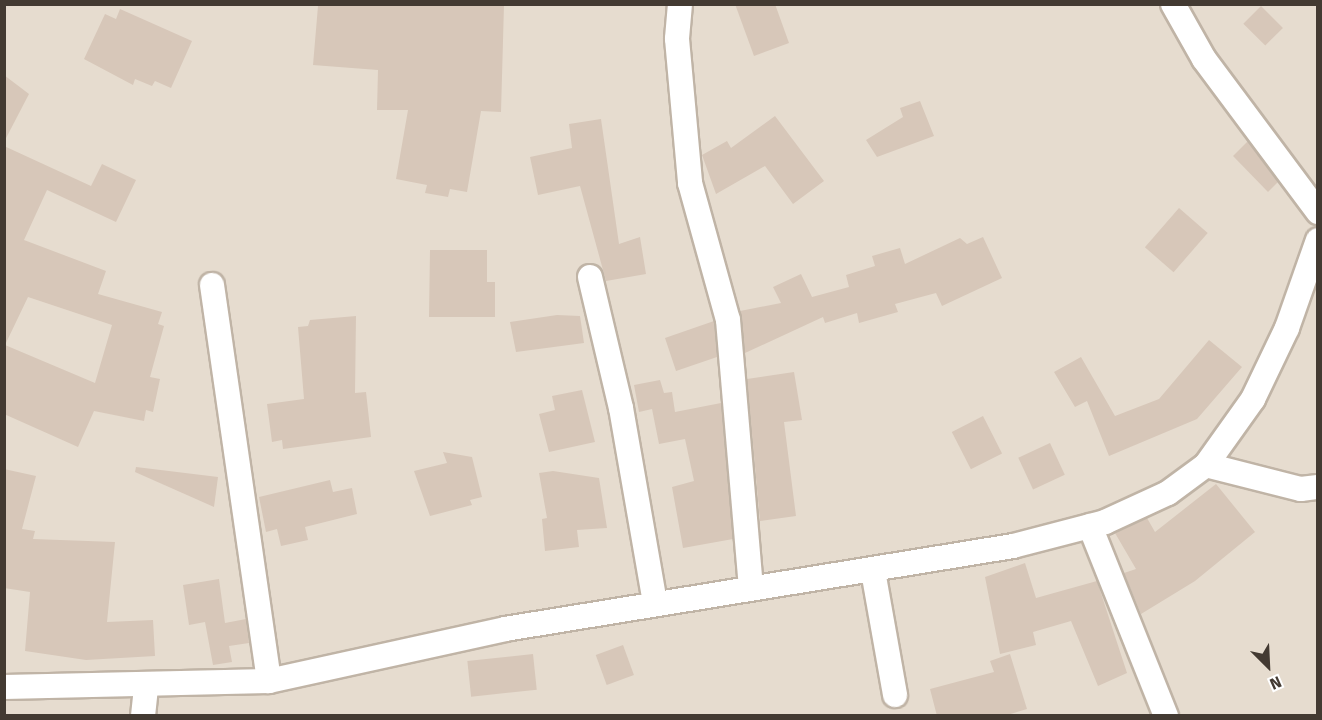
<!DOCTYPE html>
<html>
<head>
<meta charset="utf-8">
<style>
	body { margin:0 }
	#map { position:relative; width:1322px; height:720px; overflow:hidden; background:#f2ebe1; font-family:"Fira Sans",sans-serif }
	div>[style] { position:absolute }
	.residential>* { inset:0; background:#e6dccf; transform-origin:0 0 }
	.building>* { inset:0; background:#d7c7b9; transform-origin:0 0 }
	.roads { filter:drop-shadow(2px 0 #c0b4a6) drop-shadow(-2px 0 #c0b4a6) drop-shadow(0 2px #c0b4a6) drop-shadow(0 -2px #c0b4a6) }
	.minor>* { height:24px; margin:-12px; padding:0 12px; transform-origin:12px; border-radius:12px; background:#fff }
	span { translate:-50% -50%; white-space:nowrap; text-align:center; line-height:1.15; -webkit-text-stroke:5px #fff; paint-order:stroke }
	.frame { position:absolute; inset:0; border:6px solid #433a32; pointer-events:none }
	.north { position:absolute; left:1238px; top:636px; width:60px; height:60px; -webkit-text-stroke:4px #fff; paint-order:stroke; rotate:156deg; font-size:16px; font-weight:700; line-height:24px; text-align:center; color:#433a32 }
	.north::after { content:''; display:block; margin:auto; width:21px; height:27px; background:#433a32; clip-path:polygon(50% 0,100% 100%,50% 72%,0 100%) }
</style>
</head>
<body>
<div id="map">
	<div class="residential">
		<i style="left:5px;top:5px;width:1312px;height:710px"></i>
	</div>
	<div class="building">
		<i style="clip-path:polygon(735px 4px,775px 4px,789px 43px,754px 56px)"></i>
		<i style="clip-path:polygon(504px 5px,501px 112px,481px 111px,467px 192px,450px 189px,448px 197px,425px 193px,427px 185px,396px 179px,408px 110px,377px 110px,378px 70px,313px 65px,318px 6px)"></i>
		<i style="left:1261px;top:6px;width:31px;height:25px;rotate:45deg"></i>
		<i style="clip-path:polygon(120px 9px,192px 41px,171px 88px,155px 81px,152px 86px,135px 79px,133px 85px,84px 59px,105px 14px,116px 19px)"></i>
		<i style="clip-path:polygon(4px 75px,29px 94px,4px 142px)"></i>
		<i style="clip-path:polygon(920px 101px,934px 136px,877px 157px,866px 140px,903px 117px,900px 108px)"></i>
		<i style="clip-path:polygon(775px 116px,824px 181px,793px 204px,765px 166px,716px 194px,702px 155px,727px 141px,731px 148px)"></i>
		<i style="clip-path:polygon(601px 119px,619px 244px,640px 237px,646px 274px,606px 281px,580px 186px,538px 195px,530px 157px,572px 148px,569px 124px)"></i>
		<i style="clip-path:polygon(1248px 141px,1278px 182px,1268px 192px,1233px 156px)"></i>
		<i style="clip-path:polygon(evenodd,4px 146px,91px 186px,102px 164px,136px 180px,116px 222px,47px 190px,24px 240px,106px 271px,98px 294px,162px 312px,158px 324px,164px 326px,150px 377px,160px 379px,153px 412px,146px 410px,144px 421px,94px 411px,78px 447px,4px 414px,4px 146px,28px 297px,112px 325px,95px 383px,5px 345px,28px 297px)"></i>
		<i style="left:1179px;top:208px;width:38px;height:52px;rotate:41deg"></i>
		<i style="clip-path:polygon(983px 237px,1002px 278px,942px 306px,936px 293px,895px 304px,898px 312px,859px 323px,857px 313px,825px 323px,823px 317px,745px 353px,740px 311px,781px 303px,773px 287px,801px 274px,812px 297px,849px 287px,846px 275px,875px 266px,872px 256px,900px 248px,905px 264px,960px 238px,967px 244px)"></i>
		<i style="clip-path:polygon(430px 250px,487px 250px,487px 282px,495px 282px,495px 317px,429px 317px)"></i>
		<i style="clip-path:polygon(557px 315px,580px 316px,584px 343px,516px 352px,510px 322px)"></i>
		<i style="clip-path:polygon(356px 316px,355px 393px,366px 392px,371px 437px,283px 449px,282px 440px,272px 442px,267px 404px,304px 399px,298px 327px,308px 326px,310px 320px)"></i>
		<i style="clip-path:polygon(714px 321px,717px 357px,676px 371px,665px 338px)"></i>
		<i style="clip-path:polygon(1209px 340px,1242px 367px,1197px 419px,1109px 456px,1087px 401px,1075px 407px,1054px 372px,1081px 357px,1115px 416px,1159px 399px)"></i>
		<i style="clip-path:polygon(794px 372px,802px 420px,784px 422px,796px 516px,760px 521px,747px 379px)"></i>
		<i style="clip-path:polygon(660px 380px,664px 393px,672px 392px,675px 412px,721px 403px,733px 539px,683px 548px,672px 487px,694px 481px,685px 439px,659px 444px,652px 409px,639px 412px,634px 385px)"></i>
		<i style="clip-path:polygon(582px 390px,595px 442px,549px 452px,539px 414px,555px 410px,552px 396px)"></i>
		<i style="left:983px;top:416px;width:42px;height:35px;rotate:63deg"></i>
		<i style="left:1050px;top:443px;width:35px;height:35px;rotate:65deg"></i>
		<i style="clip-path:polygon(443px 452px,472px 457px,482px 497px,470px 500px,472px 505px,430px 516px,414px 471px,447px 463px)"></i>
		<i style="clip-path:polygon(136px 467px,218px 477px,214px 507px,135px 472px)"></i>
		<i style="clip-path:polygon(4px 469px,36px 476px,22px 529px,35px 531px,33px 539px,115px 542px,107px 622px,153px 620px,155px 656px,86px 660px,25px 651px,30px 592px,4px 588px)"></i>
		<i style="clip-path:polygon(553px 471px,599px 478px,607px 528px,577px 530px,579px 547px,545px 551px,542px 519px,547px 518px,539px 473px)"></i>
		<i style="clip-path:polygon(330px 480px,333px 492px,352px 488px,357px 514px,305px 527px,308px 540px,281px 546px,277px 529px,266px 532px,259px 497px)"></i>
		<i style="clip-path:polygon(1216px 484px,1255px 532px,1195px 581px,1141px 614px,1124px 573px,1136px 569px,1115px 533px,1147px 518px,1155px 532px)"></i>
		<i style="clip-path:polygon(1025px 563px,1036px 598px,1097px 581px,1127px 673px,1098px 686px,1071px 621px,1033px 632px,1036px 645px,1000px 654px,985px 577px)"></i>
		<i style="clip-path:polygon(219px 579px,225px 623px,246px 619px,249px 643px,229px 646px,232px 662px,213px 665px,205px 622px,189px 625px,183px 585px)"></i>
		<i style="left:623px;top:645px;width:32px;height:29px;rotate:70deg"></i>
		<i style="left:533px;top:654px;width:36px;height:66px;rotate:84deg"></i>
		<i style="clip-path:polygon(1010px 654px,1027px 709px,1004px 716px,937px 716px,930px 689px,994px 672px,990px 661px)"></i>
	</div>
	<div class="roads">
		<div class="minor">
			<i style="left:680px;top:4px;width:35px;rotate:95deg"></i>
			<i style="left:677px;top:39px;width:145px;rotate:84.8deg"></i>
			<i style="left:690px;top:183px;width:142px;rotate:74.5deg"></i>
			<i style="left:728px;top:320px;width:267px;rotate:85.1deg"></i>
			<i style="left:1173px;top:4px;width:63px;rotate:60.6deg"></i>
			<i style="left:1204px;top:59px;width:191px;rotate:53.3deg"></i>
			<i style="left:590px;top:277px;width:135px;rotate:76.7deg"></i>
			<i style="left:621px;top:408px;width:198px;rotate:80.1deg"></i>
			<i style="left:212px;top:285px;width:400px;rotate:81.8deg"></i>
			<i style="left:1206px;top:465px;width:98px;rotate:14.2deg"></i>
			<i style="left:1301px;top:489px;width:17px;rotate:-7deg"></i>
			<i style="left:1090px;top:526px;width:205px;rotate:68.2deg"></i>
			<i style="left:873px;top:571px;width:126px;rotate:79.9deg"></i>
			<i style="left:4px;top:687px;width:265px;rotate:-1.3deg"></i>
			<i style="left:269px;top:681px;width:242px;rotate:-12.4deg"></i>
			<i style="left:505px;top:629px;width:515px;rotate:-9.28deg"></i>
			<i style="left:1013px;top:546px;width:95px;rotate:-14.6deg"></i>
			<i style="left:1105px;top:522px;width:69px;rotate:-24.7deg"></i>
			<i style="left:1168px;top:493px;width:47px;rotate:-36.4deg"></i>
			<i style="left:1206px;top:465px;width:81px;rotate:-54.5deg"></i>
			<i style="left:1253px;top:399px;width:79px;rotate:-64.4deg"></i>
			<i style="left:1287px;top:328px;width:93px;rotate:-70.6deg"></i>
			<i style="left:143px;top:716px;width:30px;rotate:-84deg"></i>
		</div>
	</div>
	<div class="frame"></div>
	<div class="north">N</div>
</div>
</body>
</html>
